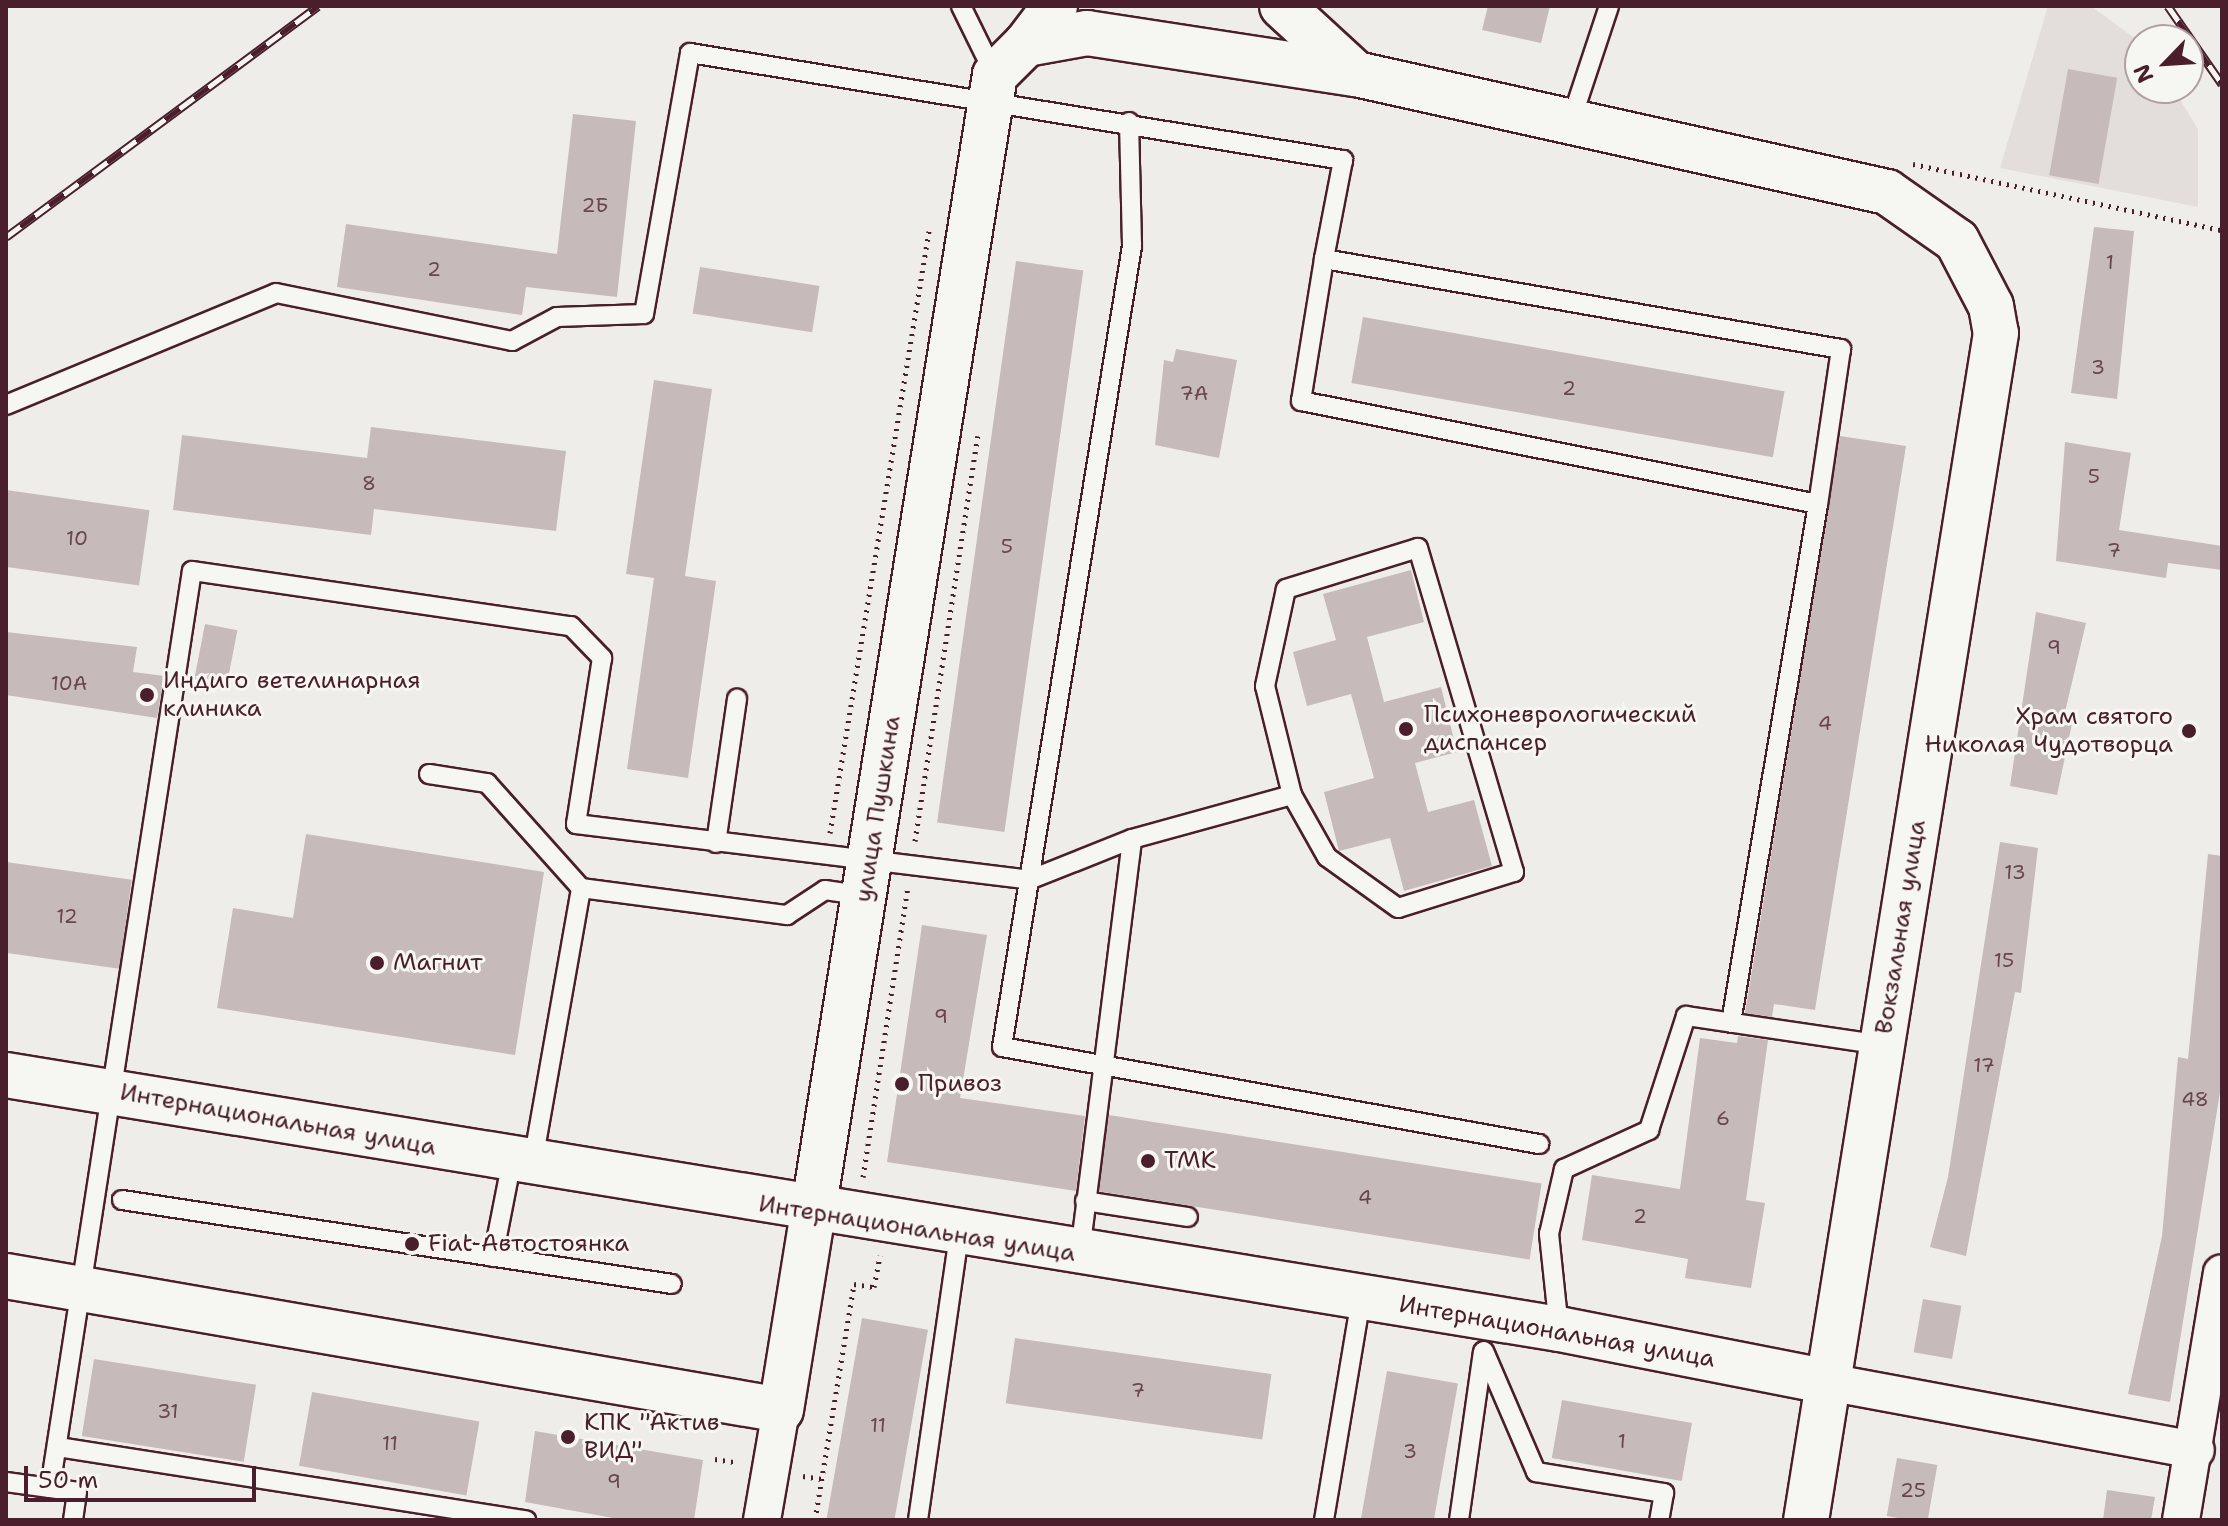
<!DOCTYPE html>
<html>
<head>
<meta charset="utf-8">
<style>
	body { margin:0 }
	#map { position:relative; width:2228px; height:1526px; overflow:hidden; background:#efedea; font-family:"Shantell Sans",sans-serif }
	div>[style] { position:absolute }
	.built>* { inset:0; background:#e3dedc }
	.building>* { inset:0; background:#c6babb; transform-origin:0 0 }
	.path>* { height:5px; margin-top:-2.5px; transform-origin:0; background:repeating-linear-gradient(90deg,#4a1f2b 0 2px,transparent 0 8px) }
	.roads { filter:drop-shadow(2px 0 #4a1f2b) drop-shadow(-2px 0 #4a1f2b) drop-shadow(0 2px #4a1f2b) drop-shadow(0 -2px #4a1f2b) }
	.service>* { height:18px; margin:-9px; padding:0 9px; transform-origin:9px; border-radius:9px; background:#f6f6f2 }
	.minor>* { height:36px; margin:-18px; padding:0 18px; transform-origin:18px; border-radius:18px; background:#f6f6f2 }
	.tertiary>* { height:44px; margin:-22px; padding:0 22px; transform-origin:22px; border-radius:22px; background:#f6f6f2 }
	.secondary>* { height:44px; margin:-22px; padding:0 22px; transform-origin:22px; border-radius:22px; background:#f6f6f2 }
	.rail>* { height:9px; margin-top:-4.5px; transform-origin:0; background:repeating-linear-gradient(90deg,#f6f6f2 0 18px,#4a1f2b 0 36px); box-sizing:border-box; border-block:2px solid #4a1f2b }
	.dots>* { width:22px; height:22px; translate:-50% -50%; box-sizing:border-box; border:4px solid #f6f6f2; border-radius:50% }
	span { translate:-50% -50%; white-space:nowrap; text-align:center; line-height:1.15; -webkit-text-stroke:6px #f6f6f2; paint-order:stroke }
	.number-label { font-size:20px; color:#69464f }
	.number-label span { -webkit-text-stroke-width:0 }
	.poi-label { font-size:24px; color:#4a1f2b }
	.left { translate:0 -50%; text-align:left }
	.right { translate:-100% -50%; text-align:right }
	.street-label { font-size:24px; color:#4a1f2b }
	.frame { position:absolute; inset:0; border:8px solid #4a1f2b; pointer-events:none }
	.north { position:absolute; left:2124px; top:24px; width:80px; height:80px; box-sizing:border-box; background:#f6f6f2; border:2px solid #b1a0a2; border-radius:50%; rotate:245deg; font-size:22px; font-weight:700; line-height:32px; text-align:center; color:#4a1f2b }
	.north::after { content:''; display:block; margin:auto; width:28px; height:36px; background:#4a1f2b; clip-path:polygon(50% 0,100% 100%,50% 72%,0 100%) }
	.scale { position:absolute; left:24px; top:1466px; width:232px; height:36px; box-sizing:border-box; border:4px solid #4a1f2b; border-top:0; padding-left:10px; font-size:24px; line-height:28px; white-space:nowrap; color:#4a1f2b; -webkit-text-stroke:6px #f6f6f2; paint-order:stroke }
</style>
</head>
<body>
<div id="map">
	<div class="built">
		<i style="clip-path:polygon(2048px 6px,2091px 6px,2140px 42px,2140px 88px,2173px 88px,2198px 129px,2198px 207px,2000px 168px)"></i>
	</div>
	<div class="building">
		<i style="clip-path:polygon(1488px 6px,1550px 6px,1541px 43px,1482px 30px)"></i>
		<i style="left:2068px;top:69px;width:50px;height:108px;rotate:10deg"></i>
		<i style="clip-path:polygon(573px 114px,636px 121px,617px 297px,526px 287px,522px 315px,337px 287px,346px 224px,557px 254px)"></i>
		<i style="clip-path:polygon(2094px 227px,2134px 231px,2117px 399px,2071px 393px)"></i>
		<i style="left:1016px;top:261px;width:68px;height:567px;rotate:8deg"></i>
		<i style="left:700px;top:267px;width:121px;height:47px;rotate:9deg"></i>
		<i style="left:1363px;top:317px;width:428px;height:67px;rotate:10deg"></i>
		<i style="clip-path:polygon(1176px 349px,1237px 360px,1219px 458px,1155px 445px,1164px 360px,1173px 362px)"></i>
		<i style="clip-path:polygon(654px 380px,712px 389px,685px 576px,716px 581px,688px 778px,627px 769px,654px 578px,626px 574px)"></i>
		<i style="clip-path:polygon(371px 427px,566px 451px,556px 531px,374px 509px,371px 535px,173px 510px,182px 435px,367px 458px)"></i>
		<i style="clip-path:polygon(1840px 436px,1906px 446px,1815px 1010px,1774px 1004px,1772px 1017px,1745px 1013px)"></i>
		<i style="clip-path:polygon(2065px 442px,2131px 453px,2119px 530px,2222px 546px,2222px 570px,2168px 563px,2166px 578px,2056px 561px)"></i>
		<i style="left:6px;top:490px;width:145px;height:76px;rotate:8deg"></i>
		<i style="clip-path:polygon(1411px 570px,1424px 622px,1367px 637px,1384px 702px,1441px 687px,1457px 752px,1415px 763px,1428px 812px,1474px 800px,1492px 866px,1404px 891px,1390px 838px,1339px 851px,1324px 792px,1374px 778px,1351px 694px,1307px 706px,1293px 652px,1336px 640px,1323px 594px)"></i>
		<i style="clip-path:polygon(2036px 612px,2086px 623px,2065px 712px,2074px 714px,2057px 795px,2010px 786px)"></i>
		<i style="left:205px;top:624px;width:33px;height:60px;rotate:11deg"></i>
		<i style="clip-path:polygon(6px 632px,137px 647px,133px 672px,164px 676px,157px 718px,6px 695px)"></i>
		<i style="clip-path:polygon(306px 834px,544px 872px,515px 1055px,217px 1008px,233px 908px,293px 918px)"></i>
		<i style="clip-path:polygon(2000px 842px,2038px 848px,2021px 993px,2015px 992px,1966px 1256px,1930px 1247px,1948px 1177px)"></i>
		<i style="clip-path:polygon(2208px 854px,2222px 856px,2222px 1080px,2170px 1402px,2128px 1394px,2162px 1236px,2178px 1057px,2188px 1059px)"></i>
		<i style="left:6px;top:862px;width:127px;height:90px;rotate:8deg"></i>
		<i style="clip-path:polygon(922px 925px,987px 935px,960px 1098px,1085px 1116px,1076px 1191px,887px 1162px)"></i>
		<i style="clip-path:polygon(1738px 1036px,1768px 1040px,1746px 1200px,1765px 1203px,1751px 1288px,1685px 1278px,1688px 1259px,1582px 1240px,1592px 1175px,1680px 1189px,1700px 1038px,1737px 1043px)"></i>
		<i style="left:1109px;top:1115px;width:438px;height:77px;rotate:9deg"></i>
		<i style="left:1923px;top:1299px;width:39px;height:54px;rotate:10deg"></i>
		<i style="left:862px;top:1318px;width:67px;height:205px;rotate:10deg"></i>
		<i style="left:1015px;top:1338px;width:259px;height:66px;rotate:8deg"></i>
		<i style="left:94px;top:1359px;width:164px;height:78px;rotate:9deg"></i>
		<i style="left:1387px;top:1371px;width:72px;height:151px;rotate:10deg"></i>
		<i style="left:312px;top:1392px;width:170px;height:75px;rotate:10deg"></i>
		<i style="left:1562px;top:1400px;width:132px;height:59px;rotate:10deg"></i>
		<i style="clip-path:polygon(535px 1431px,703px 1460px,694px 1520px,624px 1520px,525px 1502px)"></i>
		<i style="left:1897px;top:1458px;width:41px;height:59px;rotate:10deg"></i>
		<i style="clip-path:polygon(2107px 1490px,2155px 1497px,2151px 1520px,2103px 1520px)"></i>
	</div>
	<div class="path">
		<i style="left:1913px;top:164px;width:316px;rotate:12.1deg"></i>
		<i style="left:830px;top:833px;width:610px;rotate:-80.66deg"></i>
		<i style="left:915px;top:841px;width:410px;rotate:-81.2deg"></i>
		<i style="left:863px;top:1177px;width:293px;rotate:-81.2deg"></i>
		<i style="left:715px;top:1459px;width:20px;rotate:9deg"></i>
		<i style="left:803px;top:1476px;width:19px;rotate:9deg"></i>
		<i style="left:815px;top:1520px;width:239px;rotate:-80.6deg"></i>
		<i style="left:854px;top:1284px;width:20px;rotate:9deg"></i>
		<i style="left:874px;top:1287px;width:32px;rotate:-79deg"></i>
	</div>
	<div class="roads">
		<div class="service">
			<i style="left:961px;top:6px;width:77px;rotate:63.8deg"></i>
			<i style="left:1571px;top:121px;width:121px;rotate:-71.7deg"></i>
			<i style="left:1129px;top:122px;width:124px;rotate:88.6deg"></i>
			<i style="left:1132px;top:246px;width:811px;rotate:99.22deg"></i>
			<i style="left:1002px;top:1047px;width:546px;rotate:10.24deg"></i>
			<i style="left:1324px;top:259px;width:144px;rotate:99.2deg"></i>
			<i style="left:1301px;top:401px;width:527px;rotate:11.27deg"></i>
			<i style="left:1818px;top:504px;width:526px;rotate:99.52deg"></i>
			<i style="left:6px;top:405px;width:292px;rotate:-22.5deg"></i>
			<i style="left:276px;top:293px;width:241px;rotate:11.5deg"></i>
			<i style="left:512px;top:341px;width:51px;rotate:-28.1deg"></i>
			<i style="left:557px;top:317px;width:87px;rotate:-2deg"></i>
			<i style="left:644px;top:314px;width:265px;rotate:-80deg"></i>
			<i style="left:690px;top:53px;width:662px;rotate:9.31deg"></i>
			<i style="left:1343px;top:160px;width:101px;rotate:100.9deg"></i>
			<i style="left:1324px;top:259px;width:525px;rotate:9.88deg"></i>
			<i style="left:1841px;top:349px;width:157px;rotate:98.4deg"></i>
			<i style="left:1418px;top:548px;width:338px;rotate:73.5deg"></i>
			<i style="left:1514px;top:872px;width:121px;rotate:162.8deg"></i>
			<i style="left:1398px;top:908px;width:87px;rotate:-144.3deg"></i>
			<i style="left:1327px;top:857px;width:71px;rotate:-119.4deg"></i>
			<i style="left:1292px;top:795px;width:112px;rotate:-103.9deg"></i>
			<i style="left:1265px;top:686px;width:99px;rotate:-77.8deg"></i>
			<i style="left:1286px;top:589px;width:138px;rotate:-17.3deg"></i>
			<i style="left:429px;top:774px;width:59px;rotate:8.8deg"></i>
			<i style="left:487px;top:783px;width:141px;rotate:48.2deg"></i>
			<i style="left:581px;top:888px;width:208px;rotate:7.5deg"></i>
			<i style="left:787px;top:915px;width:45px;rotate:-33.3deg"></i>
			<i style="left:825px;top:890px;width:40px;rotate:8.5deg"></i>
			<i style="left:716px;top:843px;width:146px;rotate:-81.7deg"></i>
			<i style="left:533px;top:1161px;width:277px;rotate:-80deg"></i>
			<i style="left:122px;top:1200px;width:556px;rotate:8.68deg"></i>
			<i style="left:1085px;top:1201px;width:104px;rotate:8.8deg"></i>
			<i style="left:1080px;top:1252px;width:416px;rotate:-82.8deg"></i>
			<i style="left:493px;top:1257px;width:99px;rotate:-78.9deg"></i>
			<i style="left:1559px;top:1329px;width:96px;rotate:-96deg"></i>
			<i style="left:1549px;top:1234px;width:67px;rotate:-77deg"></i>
			<i style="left:1564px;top:1169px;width:94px;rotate:-24.6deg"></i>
			<i style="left:1649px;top:1130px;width:120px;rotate:-72deg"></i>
			<i style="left:1686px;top:1016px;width:198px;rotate:8.4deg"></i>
			<i style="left:1484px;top:1351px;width:132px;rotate:66.7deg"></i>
			<i style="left:1536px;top:1472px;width:130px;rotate:9.3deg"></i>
			<i style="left:1664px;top:1493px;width:27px;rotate:100deg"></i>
			<i style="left:58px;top:1447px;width:474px;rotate:8.9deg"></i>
			<i style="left:6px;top:1482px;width:44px;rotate:7.8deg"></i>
			<i style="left:50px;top:1488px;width:928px;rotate:-81.2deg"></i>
			<i style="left:192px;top:571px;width:383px;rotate:8.3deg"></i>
			<i style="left:571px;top:626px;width:45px;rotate:45.9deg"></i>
			<i style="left:602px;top:658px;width:168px;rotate:98.9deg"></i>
			<i style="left:576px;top:824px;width:456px;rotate:7deg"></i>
			<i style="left:1029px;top:880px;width:111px;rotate:-21.7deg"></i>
			<i style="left:1132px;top:839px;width:166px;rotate:-15.4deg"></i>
			<i style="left:50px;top:1488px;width:27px;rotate:8deg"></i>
			<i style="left:77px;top:1492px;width:28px;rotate:98deg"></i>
			<i style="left:918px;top:1520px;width:287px;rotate:-81.8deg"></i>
			<i style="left:1324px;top:1520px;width:225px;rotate:-80.5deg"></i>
			<i style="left:1459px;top:1520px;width:170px;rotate:-81.9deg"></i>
		</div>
		<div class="minor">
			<i style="left:1828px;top:1382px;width:374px;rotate:10.5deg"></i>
			<i style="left:762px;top:1520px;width:112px;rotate:-80.2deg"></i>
			<i style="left:2181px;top:1520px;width:250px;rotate:-80.6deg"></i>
		</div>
		<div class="tertiary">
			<i style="left:813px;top:1212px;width:1151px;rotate:-80.91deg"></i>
			<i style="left:995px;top:75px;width:44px;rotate:-45deg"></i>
			<i style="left:1026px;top:44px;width:62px;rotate:-10.2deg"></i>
			<i style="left:1087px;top:33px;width:272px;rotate:8.7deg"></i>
		</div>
		<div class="secondary">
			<i style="left:1282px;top:6px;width:100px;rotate:42.6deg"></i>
			<i style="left:1356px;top:74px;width:544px;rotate:12.53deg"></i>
			<i style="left:1887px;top:192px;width:85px;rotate:35deg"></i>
			<i style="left:1957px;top:241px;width:73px;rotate:62.4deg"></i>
			<i style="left:1991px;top:306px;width:27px;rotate:80deg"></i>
			<i style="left:1996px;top:333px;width:1202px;rotate:99.09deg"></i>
			<i style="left:1026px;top:44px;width:48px;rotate:-52.7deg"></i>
			<i style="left:6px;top:1075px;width:1574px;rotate:9.29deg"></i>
			<i style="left:1559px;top:1329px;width:274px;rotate:11.1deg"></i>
			<i style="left:6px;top:1276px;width:786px;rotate:9.81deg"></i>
			<i style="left:781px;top:1410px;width:201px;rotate:-80.8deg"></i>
		</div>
	</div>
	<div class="rail">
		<i style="left:2168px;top:6px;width:95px;rotate:55.3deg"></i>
		<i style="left:6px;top:237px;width:388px;rotate:-36.5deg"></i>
	</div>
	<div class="dots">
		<i style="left:147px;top:695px;background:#4a1f2b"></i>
		<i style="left:1406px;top:729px;background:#4a1f2b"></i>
		<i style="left:2189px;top:731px;background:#4a1f2b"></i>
		<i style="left:377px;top:963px;background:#4a1f2b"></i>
		<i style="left:902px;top:1084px;background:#4a1f2b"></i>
		<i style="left:1148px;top:1161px;background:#4a1f2b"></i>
		<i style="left:412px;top:1244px;background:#4a1f2b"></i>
		<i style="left:568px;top:1437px;background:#4a1f2b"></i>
	</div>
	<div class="number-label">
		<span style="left:595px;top:205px">2Б</span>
		<span style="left:2110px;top:262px">1</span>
		<span style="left:434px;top:269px">2</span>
		<span style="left:2098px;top:367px">3</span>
		<span style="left:1569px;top:388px">2</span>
		<span style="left:1194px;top:393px">7А</span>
		<span style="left:2094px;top:476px">5</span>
		<span style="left:369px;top:483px">8</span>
		<span style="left:77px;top:538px">10</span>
		<span style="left:1007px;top:546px">5</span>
		<span style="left:2114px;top:550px">7</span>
		<span style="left:2054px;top:647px">9</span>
		<span style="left:69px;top:683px">10А</span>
		<span style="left:1825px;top:723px">4</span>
		<span style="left:2015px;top:872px">13</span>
		<span style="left:67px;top:916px">12</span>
		<span style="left:2004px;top:960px">15</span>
		<span style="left:941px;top:1016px">9</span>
		<span style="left:1984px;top:1065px">17</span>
		<span style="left:2195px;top:1099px">48</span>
		<span style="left:1723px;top:1118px">6</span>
		<span style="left:1365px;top:1197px">4</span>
		<span style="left:1640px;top:1216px">2</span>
		<span style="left:1138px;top:1390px">7</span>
		<span style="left:168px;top:1411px">31</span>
		<span style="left:878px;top:1425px">11</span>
		<span style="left:1622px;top:1441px">1</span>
		<span style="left:390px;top:1443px">11</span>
		<span style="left:1410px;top:1451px">3</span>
		<span style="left:614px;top:1481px">9</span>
		<span style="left:1913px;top:1490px">25</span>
	</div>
	<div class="poi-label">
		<span class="left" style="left:163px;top:695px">Индиго ветелинарная<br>клиника</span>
		<span class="left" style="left:1424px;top:729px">Психоневрологический<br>диспансер</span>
		<span class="right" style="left:2173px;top:731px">Храм святого<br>Николая Чудотворца</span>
		<span class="left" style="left:393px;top:963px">Магнит</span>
		<span class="left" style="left:918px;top:1084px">Привоз</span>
		<span class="left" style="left:1164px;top:1161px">ТМК</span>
		<span class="left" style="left:428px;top:1244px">Fiat Автостоянка</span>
		<span class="left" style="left:584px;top:1437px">КПК ''Актив<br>ВИД''</span>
	</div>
	<div class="street-label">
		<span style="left:878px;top:809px;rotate:-81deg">улица Пушкина</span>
		<span style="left:1901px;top:927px;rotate:-81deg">Вокзальная улица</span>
		<span style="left:278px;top:1120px;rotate:10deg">Интернациональная улица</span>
		<span style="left:917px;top:1229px;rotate:9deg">Интернациональная улица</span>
		<span style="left:1557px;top:1332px;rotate:10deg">Интернациональная улица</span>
	</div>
	<div class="frame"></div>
	<div class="north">N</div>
	<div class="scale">50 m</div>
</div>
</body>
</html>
